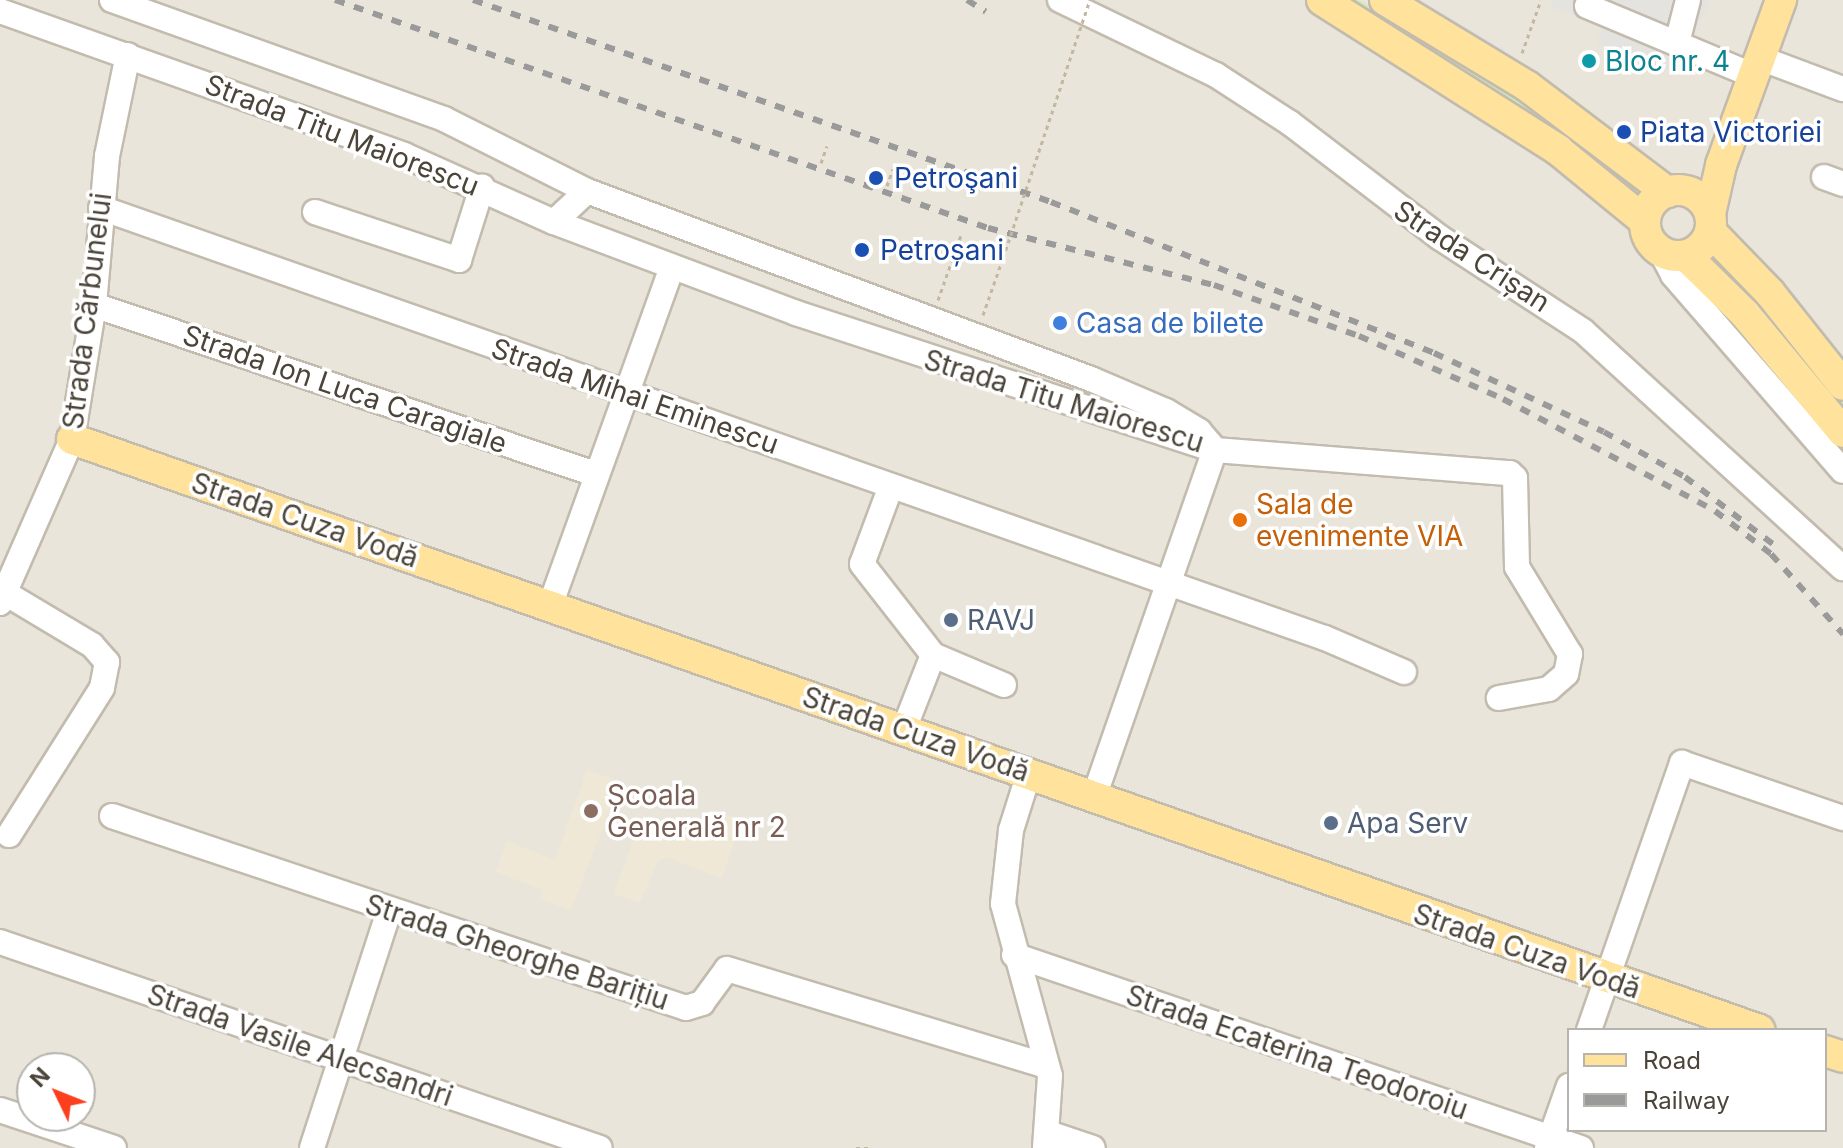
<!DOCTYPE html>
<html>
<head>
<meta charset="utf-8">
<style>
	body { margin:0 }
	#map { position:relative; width:1843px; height:1148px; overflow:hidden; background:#f6f3ec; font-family:Inter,sans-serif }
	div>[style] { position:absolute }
	.residential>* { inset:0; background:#eae5da }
	.education>* { inset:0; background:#efe8d6 }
	.green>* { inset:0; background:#d2eab5 }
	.parking>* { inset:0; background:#e5e3e0 }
	.path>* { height:3px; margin-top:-1.5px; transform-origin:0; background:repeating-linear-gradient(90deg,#c4b79f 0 4px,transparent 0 8px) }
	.roads { filter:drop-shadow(2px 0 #c2bbae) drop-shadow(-2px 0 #c2bbae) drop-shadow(0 2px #c2bbae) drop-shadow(0 -2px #c2bbae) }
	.minor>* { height:24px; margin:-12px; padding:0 12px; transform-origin:12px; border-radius:12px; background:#fff }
	.major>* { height:30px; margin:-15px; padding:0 15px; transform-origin:15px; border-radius:15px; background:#ffe39c }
	.major>.ring { margin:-15px; padding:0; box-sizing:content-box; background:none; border:30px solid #ffe39c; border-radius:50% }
	.rail>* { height:6px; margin-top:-3px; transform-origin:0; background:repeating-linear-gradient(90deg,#9a9a9a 0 10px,transparent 0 20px) }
	.path-bridge>* { height:3px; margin-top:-1.5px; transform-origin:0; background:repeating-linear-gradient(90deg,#c4b79f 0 4px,transparent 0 8px) }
	.dots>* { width:22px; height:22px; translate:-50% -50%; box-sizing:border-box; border:4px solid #fff; border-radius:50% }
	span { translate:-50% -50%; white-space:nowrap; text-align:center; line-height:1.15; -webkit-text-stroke:7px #fff; paint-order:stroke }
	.culture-label { font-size:28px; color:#0d838f }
	.left { translate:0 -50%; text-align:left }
	.transit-label { font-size:28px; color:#164399 }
	.street-label { font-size:28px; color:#4b4439 }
	.shop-label { font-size:28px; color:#366cbe }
	.food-label { font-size:28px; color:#c56008 }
	.service-label { font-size:28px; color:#4e5e75 }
	.education-label { font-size:28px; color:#785e54 }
	.legend { position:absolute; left:1567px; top:1028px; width:260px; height:104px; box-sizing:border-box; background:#fff; border:2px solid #b7b4b0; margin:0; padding:10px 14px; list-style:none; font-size:24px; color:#4b4439 }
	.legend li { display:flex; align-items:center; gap:16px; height:40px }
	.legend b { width:40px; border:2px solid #b7b4b0 }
	.north { position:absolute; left:16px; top:1052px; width:80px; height:80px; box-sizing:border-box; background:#fff; border:2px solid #b7b4b0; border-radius:50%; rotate:313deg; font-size:22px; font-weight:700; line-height:32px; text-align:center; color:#4b4439 }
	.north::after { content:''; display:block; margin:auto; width:28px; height:36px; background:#fc3f1d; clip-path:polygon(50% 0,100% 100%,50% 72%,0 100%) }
</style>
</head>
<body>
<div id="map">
	<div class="residential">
		<i style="clip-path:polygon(evenodd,0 0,1843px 0,1843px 1148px,0 1148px,0 0,1569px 1030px,1825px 1030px,1825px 1130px,1569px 1130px,1569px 1030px,0 0,32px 1068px,80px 1068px,80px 1116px,32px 1116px,32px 1068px)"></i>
	</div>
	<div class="education">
		<i style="clip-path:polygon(587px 770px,621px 781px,571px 910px,540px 899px,543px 890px,496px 872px,507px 841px,555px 860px)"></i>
		<i style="clip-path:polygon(709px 809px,742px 820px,722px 878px,666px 857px,657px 863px,640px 903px,614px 894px,641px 817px,698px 837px)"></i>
	</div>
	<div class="green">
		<i style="clip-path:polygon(1341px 0,1359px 0,1562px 123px,1641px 186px,1636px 191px,1556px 131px)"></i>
		<i style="clip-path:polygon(1720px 259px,1843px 401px,1843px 416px,1710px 267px)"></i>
	</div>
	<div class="parking">
		<i style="clip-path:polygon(1403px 0,1421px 0,1509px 52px,1505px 60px)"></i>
		<i style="clip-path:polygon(1553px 0,1710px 0,1679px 73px,1597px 44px,1602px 26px,1550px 7px)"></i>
	</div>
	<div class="path">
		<i style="left:1522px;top:53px;width:56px;rotate:-70.3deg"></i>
		<i style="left:821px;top:163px;width:18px;rotate:-71deg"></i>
		<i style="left:887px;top:186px;width:18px;rotate:-71deg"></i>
		<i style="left:938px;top:300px;width:69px;rotate:-70.5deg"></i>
		<i style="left:983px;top:315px;width:60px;rotate:-70.7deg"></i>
		<i style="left:856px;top:1148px;width:13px"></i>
	</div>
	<div class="roads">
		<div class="minor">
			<i style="left:112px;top:0;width:353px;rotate:19.7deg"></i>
			<i style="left:444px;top:119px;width:160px;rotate:26.7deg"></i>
			<i style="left:1060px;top:0;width:173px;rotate:25.7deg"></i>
			<i style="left:1216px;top:75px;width:88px;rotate:33deg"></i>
			<i style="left:1290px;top:123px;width:188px;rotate:37.4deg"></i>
			<i style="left:1439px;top:237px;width:172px;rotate:33.1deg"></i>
			<i style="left:1583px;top:331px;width:352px;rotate:42.4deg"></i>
			<i style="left:1587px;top:6px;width:181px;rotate:22.7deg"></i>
			<i style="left:0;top:11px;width:429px;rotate:19.6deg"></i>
			<i style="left:404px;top:155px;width:164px;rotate:24.1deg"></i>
			<i style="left:554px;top:222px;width:259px;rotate:20.6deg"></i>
			<i style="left:796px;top:313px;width:441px;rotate:18.1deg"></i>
			<i style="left:1215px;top:450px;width:296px;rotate:4.5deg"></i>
			<i style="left:1510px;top:473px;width:7px;rotate:45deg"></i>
			<i style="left:1515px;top:478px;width:89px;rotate:88.7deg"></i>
			<i style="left:1517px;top:567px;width:102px;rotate:58.7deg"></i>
			<i style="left:1570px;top:654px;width:20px;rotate:101deg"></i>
			<i style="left:1566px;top:674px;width:23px;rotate:139deg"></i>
			<i style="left:1549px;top:689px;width:51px;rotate:169.8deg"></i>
			<i style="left:1677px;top:43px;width:44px;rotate:-75.7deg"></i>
			<i style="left:1760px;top:58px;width:89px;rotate:20.5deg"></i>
			<i style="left:1824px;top:177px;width:20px;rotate:20deg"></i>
			<i style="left:101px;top:208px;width:1297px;rotate:19.36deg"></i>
			<i style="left:1325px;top:638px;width:86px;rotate:23.3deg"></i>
			<i style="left:315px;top:212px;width:152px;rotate:18.4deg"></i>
			<i style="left:459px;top:260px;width:77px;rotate:-72.5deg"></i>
			<i style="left:554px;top:222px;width:45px;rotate:-43.2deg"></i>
			<i style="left:587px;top:191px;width:538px;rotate:20.46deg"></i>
			<i style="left:1091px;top:379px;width:82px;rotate:23.1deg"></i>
			<i style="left:1166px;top:411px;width:39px;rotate:31deg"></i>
			<i style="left:1199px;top:431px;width:18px;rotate:49deg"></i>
			<i style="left:1661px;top:252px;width:26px;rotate:62deg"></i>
			<i style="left:1673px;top:275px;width:259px;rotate:49.1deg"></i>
			<i style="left:94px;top:305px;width:529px;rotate:18.64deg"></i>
			<i style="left:891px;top:486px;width:83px;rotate:110.4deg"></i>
			<i style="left:862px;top:564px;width:115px;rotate:52deg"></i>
			<i style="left:5px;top:593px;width:101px;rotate:30.9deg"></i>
			<i style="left:92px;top:645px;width:23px;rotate:49deg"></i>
			<i style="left:107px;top:662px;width:26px;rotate:101deg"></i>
			<i style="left:102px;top:688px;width:174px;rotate:122.3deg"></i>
			<i style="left:0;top:603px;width:179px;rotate:-66.3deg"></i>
			<i style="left:72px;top:439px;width:136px;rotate:-80.7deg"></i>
			<i style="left:94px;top:305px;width:150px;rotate:-85deg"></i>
			<i style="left:107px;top:156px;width:103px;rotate:-78.3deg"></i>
			<i style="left:550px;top:606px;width:359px;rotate:-70.2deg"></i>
			<i style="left:904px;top:729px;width:79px;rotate:-68.6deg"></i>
			<i style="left:933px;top:655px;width:77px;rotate:22.9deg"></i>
			<i style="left:1029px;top:773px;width:60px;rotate:107.5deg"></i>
			<i style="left:1011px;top:830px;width:74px;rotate:96.2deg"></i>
			<i style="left:1003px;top:904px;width:178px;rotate:74.7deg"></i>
			<i style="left:1050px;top:1076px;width:72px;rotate:94deg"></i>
			<i style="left:1094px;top:797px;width:367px;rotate:-70.8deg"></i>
			<i style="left:112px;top:816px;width:605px;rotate:18.49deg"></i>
			<i style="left:686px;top:1008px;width:17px;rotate:-17deg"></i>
			<i style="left:702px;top:1003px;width:42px;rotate:-53.7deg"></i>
			<i style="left:727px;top:969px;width:334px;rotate:16.9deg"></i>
			<i style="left:0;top:942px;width:634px;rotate:18.95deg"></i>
			<i style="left:1014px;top:955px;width:599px;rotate:18.8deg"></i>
			<i style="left:1589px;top:1030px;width:283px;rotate:-70.8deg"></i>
			<i style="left:1682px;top:763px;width:170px;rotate:18.9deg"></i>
			<i style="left:0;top:1110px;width:120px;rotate:18.4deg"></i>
			<i style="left:1048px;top:1133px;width:47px;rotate:18.4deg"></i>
			<i style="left:312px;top:1148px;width:249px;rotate:-72deg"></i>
			<i style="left:1547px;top:1148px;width:66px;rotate:-70.5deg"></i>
		</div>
		<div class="major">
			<i style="left:1322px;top:0;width:280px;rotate:32.4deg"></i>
			<i style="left:1558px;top:150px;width:112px;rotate:39.2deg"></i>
			<i style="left:1385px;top:0;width:166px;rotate:31.2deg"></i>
			<i style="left:1527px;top:86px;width:176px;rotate:37.1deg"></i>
			<i class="ring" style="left:1645px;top:190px;width:36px;height:36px"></i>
			<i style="left:1710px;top:214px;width:50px;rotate:-77.3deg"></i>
			<i style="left:1721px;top:165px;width:176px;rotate:-70deg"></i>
			<i style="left:1710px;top:231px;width:86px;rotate:45.9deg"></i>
			<i style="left:1770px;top:293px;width:117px;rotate:51.6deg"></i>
			<i style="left:1686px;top:256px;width:83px;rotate:44.5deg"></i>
			<i style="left:1745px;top:314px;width:153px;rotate:50.3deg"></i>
			<i style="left:72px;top:439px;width:1788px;rotate:19.3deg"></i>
			<i style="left:1825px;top:1051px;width:19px;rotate:18deg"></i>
		</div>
	</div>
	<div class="rail">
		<i style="left:335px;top:0;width:692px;rotate:19.25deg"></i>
		<i style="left:988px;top:228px;width:233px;rotate:14.2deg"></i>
		<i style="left:1214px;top:285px;width:154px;rotate:19.4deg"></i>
		<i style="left:1359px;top:336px;width:157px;rotate:23.6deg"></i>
		<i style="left:1503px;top:399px;width:240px;rotate:27.8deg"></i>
		<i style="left:1715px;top:511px;width:71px;rotate:37.5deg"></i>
		<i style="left:1771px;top:554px;width:108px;rotate:48deg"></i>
		<i style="left:473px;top:0;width:612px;rotate:19.26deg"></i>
		<i style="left:1051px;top:202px;width:412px;rotate:21.5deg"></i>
		<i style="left:1434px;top:353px;width:187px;rotate:24.9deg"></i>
		<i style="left:1604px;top:432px;width:93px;rotate:29.1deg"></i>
		<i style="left:1685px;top:477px;width:116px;rotate:37.3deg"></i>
		<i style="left:967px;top:0;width:22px;rotate:32deg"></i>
	</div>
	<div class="path-bridge">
		<i style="left:1003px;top:258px;width:272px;rotate:-71.4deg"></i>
	</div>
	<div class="dots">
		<i style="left:1589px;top:61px;background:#0f9aa8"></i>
		<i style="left:1624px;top:132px;background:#1a4fb4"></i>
		<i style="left:876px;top:178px;background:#1a4fb4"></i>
		<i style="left:862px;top:250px;background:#1a4fb4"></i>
		<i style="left:1060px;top:323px;background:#3f7fe0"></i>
		<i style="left:1240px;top:520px;background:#e8710a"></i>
		<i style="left:951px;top:620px;background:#5c6f8a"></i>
		<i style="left:591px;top:811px;background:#8d6e63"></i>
		<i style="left:1331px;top:823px;background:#5c6f8a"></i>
	</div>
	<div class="culture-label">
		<span class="left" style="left:1605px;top:61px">Bloc nr. 4</span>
	</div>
	<div class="transit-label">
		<span class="left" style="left:1640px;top:132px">Piata Victoriei</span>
		<span class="left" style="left:894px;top:178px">Petroşani</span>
		<span class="left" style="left:880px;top:250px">Petroșani</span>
	</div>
	<div class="street-label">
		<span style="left:342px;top:135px;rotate:21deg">Strada Titu Maiorescu</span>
		<span style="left:1472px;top:256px;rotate:33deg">Strada Crișan</span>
		<span style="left:87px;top:311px;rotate:-83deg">Strada Cărbunelui</span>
		<span style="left:345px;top:389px;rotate:19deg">Strada Ion Luca Caragiale</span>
		<span style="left:635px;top:396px;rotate:19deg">Strada Mihai Eminescu</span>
		<span style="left:1064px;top:401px;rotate:17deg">Strada Titu Maiorescu</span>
		<span style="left:305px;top:520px;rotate:19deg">Strada Cuza Vodă</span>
		<span style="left:916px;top:734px;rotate:19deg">Strada Cuza Vodă</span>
		<span style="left:1527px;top:951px;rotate:19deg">Strada Cuza Vodă</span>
		<span style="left:517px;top:952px;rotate:18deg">Strada Gheorghe Barițiu</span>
		<span style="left:300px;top:1045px;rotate:19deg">Strada Vasile Alecsandri</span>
		<span style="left:1297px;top:1052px;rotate:19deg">Strada Ecaterina Teodoroiu</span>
	</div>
	<div class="shop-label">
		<span class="left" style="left:1076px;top:323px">Casa de bilete</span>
	</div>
	<div class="food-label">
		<span class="left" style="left:1256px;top:520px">Sala de<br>evenimente VIA</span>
	</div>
	<div class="service-label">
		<span class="left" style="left:967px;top:620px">RAVJ</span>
		<span class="left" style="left:1347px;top:823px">Apa Serv</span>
	</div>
	<div class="education-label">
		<span class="left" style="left:607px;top:811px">Școala<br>Generală nr 2</span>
	</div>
	<ul class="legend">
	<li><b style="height:10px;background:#ffe39c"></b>Road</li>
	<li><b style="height:10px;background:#9a9a9a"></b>Railway</li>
	</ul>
	<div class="north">N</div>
</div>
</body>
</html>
